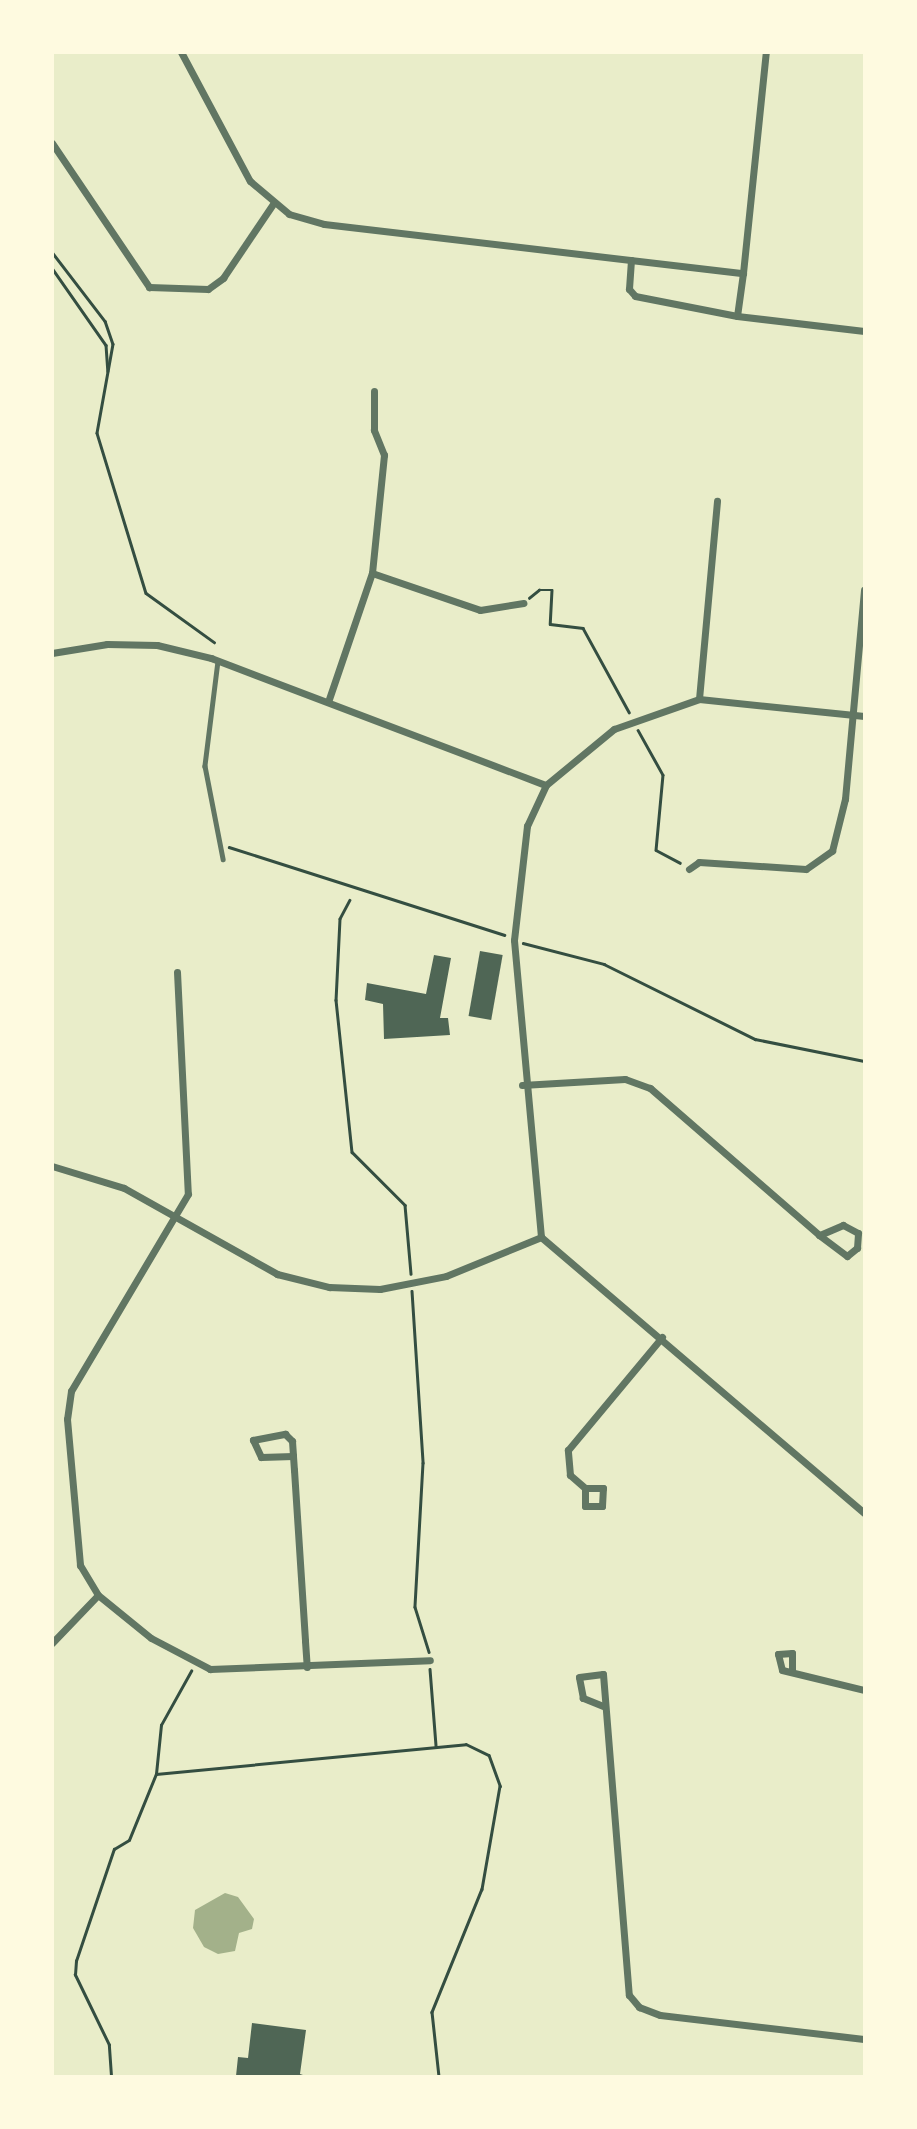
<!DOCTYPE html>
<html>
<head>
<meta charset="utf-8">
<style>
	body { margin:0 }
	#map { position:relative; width:917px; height:2129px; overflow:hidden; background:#e9edc9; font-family:Helvetica,sans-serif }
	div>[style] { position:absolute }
	.water>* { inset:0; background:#a3b18a }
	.building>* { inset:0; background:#4f6655; transform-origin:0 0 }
	.path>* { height:2.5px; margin:-1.25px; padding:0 1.25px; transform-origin:1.25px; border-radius:1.25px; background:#344e41 }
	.service>* { height:4.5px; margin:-2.25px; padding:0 2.25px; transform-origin:2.25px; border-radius:2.25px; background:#617663 }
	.minor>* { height:7px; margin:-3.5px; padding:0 3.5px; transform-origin:3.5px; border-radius:3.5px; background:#617663 }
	span { translate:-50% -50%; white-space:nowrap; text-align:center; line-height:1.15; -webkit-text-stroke:5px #fefae0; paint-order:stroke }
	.frame { position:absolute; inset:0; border:54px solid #fefae0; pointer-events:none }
</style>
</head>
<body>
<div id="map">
	<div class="water">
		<i style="clip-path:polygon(225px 1893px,238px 1897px,254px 1919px,252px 1929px,239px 1933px,235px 1951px,218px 1954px,204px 1947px,193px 1928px,195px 1910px)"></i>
	</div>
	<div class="building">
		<i style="left:480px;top:951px;width:23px;height:66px;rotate:10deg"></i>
		<i style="clip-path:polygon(434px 955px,451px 958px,440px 1018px,448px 1018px,450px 1035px,384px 1039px,383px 1004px,365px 1000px,367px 983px,426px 994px)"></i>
		<i style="clip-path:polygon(252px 2023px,306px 2030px,300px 2074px,306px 2076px,236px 2076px,238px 2057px,248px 2058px)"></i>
	</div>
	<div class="path">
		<i style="left:52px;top:252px;width:87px;rotate:52.5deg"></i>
		<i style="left:105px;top:321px;width:24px;rotate:71deg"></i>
		<i style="left:113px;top:344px;width:90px;rotate:100.2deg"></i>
		<i style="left:97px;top:433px;width:167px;rotate:73deg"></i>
		<i style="left:146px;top:593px;width:84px;rotate:35.8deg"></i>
		<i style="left:52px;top:268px;width:94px;rotate:55deg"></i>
		<i style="left:106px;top:345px;width:26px;rotate:86deg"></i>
		<i style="left:529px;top:598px;width:13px;rotate:-39deg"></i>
		<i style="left:539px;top:590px;width:13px"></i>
		<i style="left:552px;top:590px;width:34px;rotate:93deg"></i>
		<i style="left:550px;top:624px;width:33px;rotate:7deg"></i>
		<i style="left:583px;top:628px;width:96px;rotate:61.3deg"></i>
		<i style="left:638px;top:730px;width:51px;rotate:60.9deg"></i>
		<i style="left:663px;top:775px;width:75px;rotate:95.3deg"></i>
		<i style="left:656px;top:850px;width:27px;rotate:28deg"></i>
		<i style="left:229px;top:847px;width:289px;rotate:17.7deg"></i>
		<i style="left:350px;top:900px;width:21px;rotate:118deg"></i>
		<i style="left:340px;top:919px;width:81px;rotate:92.8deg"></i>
		<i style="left:336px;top:1000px;width:153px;rotate:84deg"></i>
		<i style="left:352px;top:1152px;width:75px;rotate:45deg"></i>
		<i style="left:405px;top:1205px;width:69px;rotate:85deg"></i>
		<i style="left:523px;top:943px;width:84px;rotate:14.5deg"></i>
		<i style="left:604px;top:964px;width:169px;rotate:26.4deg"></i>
		<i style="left:755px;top:1039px;width:111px;rotate:11.4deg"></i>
		<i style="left:412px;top:1291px;width:172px;rotate:86.3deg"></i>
		<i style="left:423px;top:1463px;width:144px;rotate:93.2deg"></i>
		<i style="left:415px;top:1607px;width:47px;rotate:72.7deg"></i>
		<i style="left:430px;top:1669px;width:77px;rotate:85.5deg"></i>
		<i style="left:156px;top:1774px;width:49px;rotate:-84.2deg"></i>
		<i style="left:161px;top:1725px;width:62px;rotate:-60.9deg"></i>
		<i style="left:111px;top:2076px;width:31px;rotate:-94deg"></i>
		<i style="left:109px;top:2045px;width:78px;rotate:-115.9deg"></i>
		<i style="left:75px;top:1975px;width:14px;rotate:-86deg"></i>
		<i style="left:76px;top:1961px;width:118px;rotate:-71.3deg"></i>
		<i style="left:114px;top:1849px;width:17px;rotate:-31deg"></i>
		<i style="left:129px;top:1840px;width:71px;rotate:-67.8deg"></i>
		<i style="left:156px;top:1774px;width:311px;rotate:-5.5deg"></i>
		<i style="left:466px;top:1744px;width:25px;rotate:26deg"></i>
		<i style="left:489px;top:1755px;width:33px;rotate:70deg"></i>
		<i style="left:500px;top:1786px;width:105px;rotate:99.9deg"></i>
		<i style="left:482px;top:1889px;width:133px;rotate:112.1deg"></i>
		<i style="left:432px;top:2012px;width:64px;rotate:83.8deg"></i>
	</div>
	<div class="service">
		<i style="left:218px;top:661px;width:106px;rotate:97.1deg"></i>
		<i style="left:205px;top:766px;width:95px;rotate:79deg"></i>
	</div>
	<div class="minor">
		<i style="left:181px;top:52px;width:146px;rotate:61.9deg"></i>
		<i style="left:250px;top:181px;width:51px;rotate:40.2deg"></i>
		<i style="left:289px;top:214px;width:36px;rotate:16deg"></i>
		<i style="left:324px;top:224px;width:422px;rotate:6.7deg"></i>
		<i style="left:743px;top:273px;width:43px;rotate:97.9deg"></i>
		<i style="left:737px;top:316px;width:128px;rotate:6.7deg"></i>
		<i style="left:52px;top:143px;width:174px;rotate:56deg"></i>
		<i style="left:149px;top:287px;width:59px;rotate:1.9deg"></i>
		<i style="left:208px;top:289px;width:19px;rotate:-36deg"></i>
		<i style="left:223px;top:278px;width:89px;rotate:-56deg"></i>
		<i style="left:631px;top:260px;width:29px;rotate:94deg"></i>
		<i style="left:629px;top:289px;width:9px;rotate:49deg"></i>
		<i style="left:635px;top:296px;width:104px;rotate:11.1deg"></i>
		<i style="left:743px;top:273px;width:222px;rotate:-84.1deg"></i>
		<i style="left:372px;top:573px;width:114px;rotate:18.9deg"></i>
		<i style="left:480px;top:610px;width:44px;rotate:-9.2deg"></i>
		<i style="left:52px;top:653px;width:56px;rotate:-9.3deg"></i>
		<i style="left:107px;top:644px;width:50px;rotate:1.1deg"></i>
		<i style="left:157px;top:645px;width:56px;rotate:13.5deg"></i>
		<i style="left:211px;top:658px;width:358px;rotate:20.8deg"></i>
		<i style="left:329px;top:699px;width:133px;rotate:-71.2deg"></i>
		<i style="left:372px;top:573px;width:119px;rotate:-84.2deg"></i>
		<i style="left:384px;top:455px;width:27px;rotate:-112deg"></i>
		<i style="left:374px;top:430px;width:39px;rotate:-90deg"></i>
		<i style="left:699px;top:699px;width:199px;rotate:-84.8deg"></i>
		<i style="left:689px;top:869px;width:12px;rotate:-35deg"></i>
		<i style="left:699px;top:862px;width:107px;rotate:3.7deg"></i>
		<i style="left:806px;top:869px;width:32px;rotate:-35deg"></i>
		<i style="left:832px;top:851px;width:54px;rotate:-76deg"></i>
		<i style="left:845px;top:799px;width:210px;rotate:-84.8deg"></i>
		<i style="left:177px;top:972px;width:222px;rotate:87.2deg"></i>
		<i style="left:188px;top:1194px;width:229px;rotate:120.7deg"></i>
		<i style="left:71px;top:1391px;width:28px;rotate:98deg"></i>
		<i style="left:67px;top:1419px;width:147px;rotate:84.9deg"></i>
		<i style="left:80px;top:1565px;width:35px;rotate:59deg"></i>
		<i style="left:98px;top:1595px;width:68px;rotate:39.1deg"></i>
		<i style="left:151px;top:1638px;width:67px;rotate:27.7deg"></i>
		<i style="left:210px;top:1669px;width:220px;rotate:-2.3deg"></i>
		<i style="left:522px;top:1085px;width:103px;rotate:-3.3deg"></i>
		<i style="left:625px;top:1079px;width:27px;rotate:20deg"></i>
		<i style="left:650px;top:1088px;width:224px;rotate:41deg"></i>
		<i style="left:819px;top:1235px;width:35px;rotate:37deg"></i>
		<i style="left:847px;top:1256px;width:13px;rotate:-39deg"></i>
		<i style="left:857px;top:1248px;width:15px;rotate:-86deg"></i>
		<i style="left:858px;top:1233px;width:17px;rotate:-152deg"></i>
		<i style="left:843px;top:1225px;width:26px;rotate:157deg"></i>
		<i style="left:52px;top:1166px;width:75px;rotate:17deg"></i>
		<i style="left:124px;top:1188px;width:176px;rotate:29.3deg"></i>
		<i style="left:277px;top:1274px;width:54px;rotate:14deg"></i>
		<i style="left:329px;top:1287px;width:51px;rotate:2.2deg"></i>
		<i style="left:380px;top:1289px;width:67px;rotate:-11.1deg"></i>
		<i style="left:446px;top:1276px;width:103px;rotate:-22.3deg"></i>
		<i style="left:541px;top:1237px;width:298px;rotate:-95.2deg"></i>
		<i style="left:514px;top:940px;width:115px;rotate:-83.5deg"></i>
		<i style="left:527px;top:826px;width:45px;rotate:-65.1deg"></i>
		<i style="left:546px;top:785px;width:88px;rotate:-39.5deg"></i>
		<i style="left:614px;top:729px;width:90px;rotate:-19.4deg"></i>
		<i style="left:699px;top:699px;width:166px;rotate:5.9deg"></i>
		<i style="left:541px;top:1237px;width:425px;rotate:40.5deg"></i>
		<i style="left:293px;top:1456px;width:32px;rotate:178deg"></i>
		<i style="left:261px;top:1457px;width:19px;rotate:-115deg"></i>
		<i style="left:253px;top:1440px;width:33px;rotate:-11deg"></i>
		<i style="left:285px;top:1434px;width:10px;rotate:45deg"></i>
		<i style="left:292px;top:1441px;width:15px;rotate:86deg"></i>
		<i style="left:293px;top:1456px;width:14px;rotate:86deg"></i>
		<i style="left:294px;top:1470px;width:171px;rotate:86.3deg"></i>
		<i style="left:305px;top:1641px;width:26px;rotate:86deg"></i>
		<i style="left:585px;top:1488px;width:18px;rotate:90deg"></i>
		<i style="left:585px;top:1506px;width:17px"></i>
		<i style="left:602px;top:1506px;width:18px;rotate:-87deg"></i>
		<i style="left:603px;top:1488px;width:18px;rotate:180deg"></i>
		<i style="left:585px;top:1488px;width:20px;rotate:-139deg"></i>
		<i style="left:570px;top:1475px;width:25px;rotate:-95deg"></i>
		<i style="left:568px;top:1450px;width:147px;rotate:-50.2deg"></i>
		<i style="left:52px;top:1643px;width:66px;rotate:-46.2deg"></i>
		<i style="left:792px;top:1669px;width:16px;rotate:-90deg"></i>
		<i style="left:792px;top:1653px;width:14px;rotate:176deg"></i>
		<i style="left:778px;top:1654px;width:16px;rotate:76deg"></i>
		<i style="left:782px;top:1670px;width:84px;rotate:13.7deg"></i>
		<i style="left:603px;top:1706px;width:22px;rotate:-158deg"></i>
		<i style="left:583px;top:1698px;width:21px;rotate:-101deg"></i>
		<i style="left:579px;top:1677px;width:24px;rotate:-7deg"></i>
		<i style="left:603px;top:1674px;width:322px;rotate:85.4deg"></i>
		<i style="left:629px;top:1995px;width:16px;rotate:50deg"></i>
		<i style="left:639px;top:2007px;width:22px;rotate:21deg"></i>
		<i style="left:660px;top:2015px;width:205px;rotate:6.7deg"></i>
	</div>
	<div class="frame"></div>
</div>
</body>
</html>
